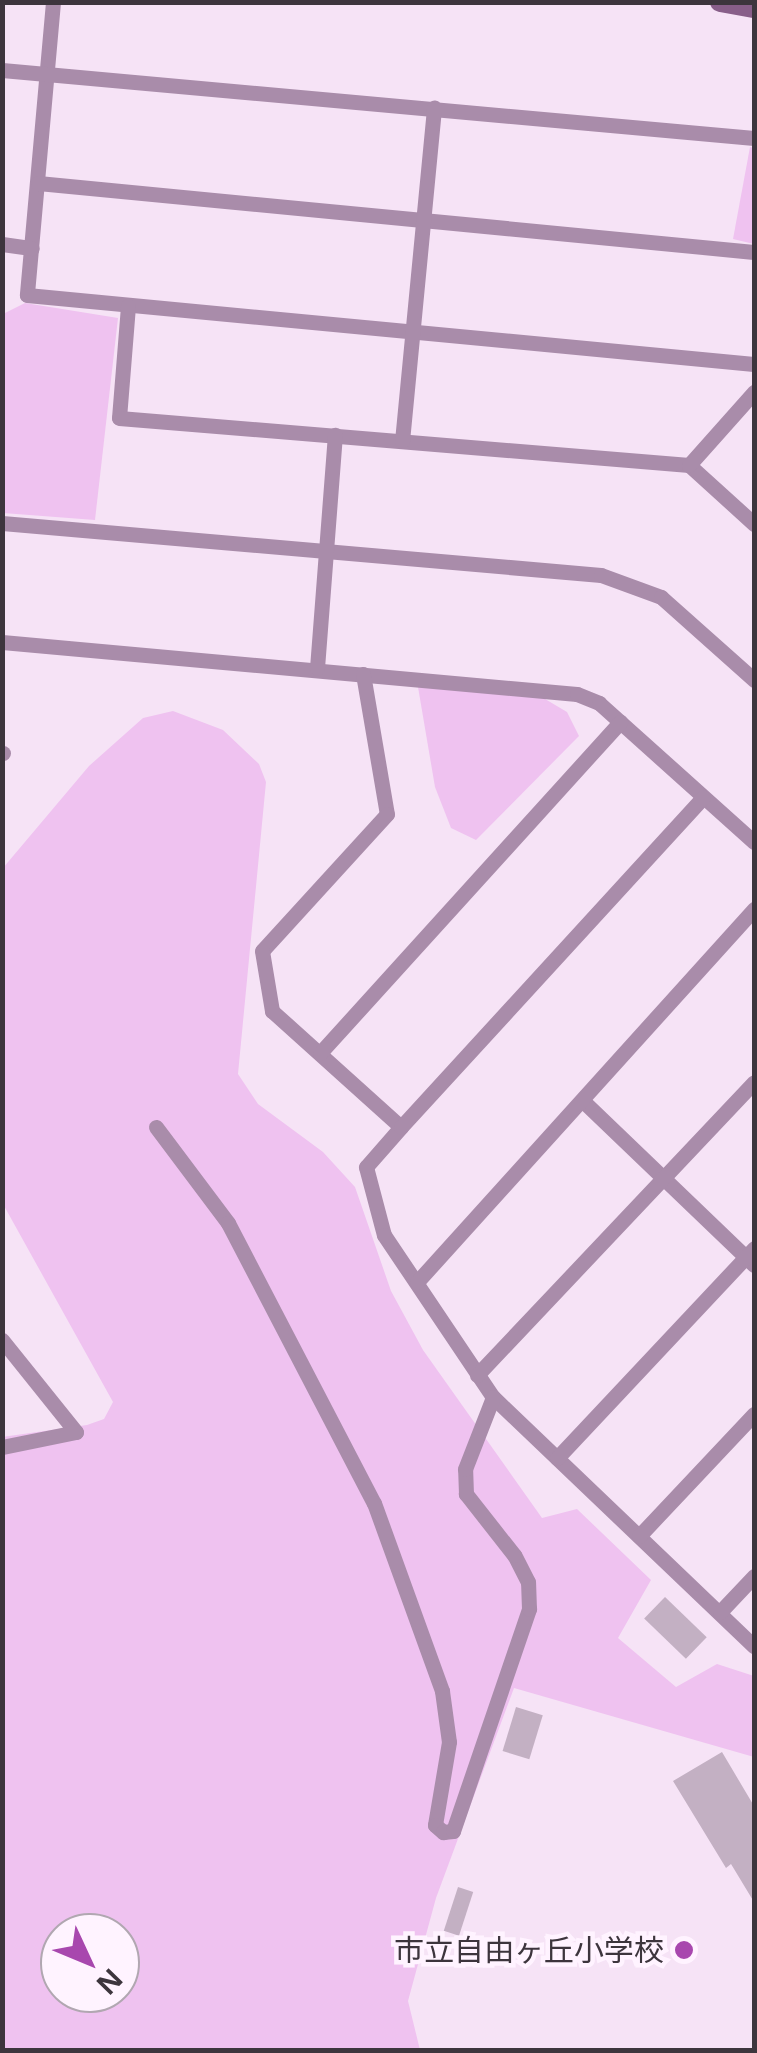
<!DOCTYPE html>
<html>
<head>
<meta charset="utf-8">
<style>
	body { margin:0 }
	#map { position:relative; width:757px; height:2053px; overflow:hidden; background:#f6e3f6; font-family:"Open Sans","Noto Sans JP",sans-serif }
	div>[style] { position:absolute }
	.green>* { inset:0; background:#efc2f0 }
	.building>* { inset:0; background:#c3b0c3; transform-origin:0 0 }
	.street>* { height:15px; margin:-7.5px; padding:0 7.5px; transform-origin:7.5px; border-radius:7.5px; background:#a98caa }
	.secondary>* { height:20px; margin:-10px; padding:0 10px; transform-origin:10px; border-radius:10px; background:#885e89 }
	.dots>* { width:28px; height:28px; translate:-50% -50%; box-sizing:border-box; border:5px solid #fff3ff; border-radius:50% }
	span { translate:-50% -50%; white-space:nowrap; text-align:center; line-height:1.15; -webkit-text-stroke:9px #fff3ff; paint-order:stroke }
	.poi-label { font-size:30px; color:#3d353d }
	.right { translate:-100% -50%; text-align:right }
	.frame { position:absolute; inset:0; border:5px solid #3d353d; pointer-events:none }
	.north { position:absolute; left:40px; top:1913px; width:100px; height:100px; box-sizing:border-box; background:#fff3ff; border:2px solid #b1a7b1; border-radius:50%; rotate:134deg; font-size:28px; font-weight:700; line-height:40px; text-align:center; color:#3d353d }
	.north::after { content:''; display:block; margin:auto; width:35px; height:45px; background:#a847ae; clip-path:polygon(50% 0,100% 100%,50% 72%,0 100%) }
</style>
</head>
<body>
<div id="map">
	<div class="green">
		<i style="clip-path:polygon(750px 147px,754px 148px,754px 244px,733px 239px)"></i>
		<i style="clip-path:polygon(25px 303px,118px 318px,95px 520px,3px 513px,3px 314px)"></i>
		<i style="clip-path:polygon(418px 687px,540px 696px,567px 712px,579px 736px,476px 840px,451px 828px,435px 787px)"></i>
		<i style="clip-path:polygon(evenodd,173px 711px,223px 730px,259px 764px,266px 782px,238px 1074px,258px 1104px,323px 1152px,355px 1187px,391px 1291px,423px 1350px,542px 1518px,577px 1509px,651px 1580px,618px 1638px,676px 1687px,717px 1664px,754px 1676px,754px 1757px,514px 1688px,436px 1898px,408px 2001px,420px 2050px,3px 2050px,2px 1437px,87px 1425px,104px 1419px,113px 1402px,3px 1204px,3px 868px,89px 766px,143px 718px,173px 711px,60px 1933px,120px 1933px,120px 1993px,60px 1993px,60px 1933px)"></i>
	</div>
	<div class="building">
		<i style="left:665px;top:1597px;width:58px;height:30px;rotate:44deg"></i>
		<i style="left:516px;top:1707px;width:28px;height:46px;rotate:17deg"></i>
		<i style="clip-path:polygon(722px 1752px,754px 1806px,754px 1902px,731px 1864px,726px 1868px,673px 1781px)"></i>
		<i style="left:458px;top:1887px;width:16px;height:46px;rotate:18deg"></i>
	</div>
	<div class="street">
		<i style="left:53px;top:2px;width:294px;rotate:95.1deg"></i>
		<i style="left:27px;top:295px;width:730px;rotate:5.42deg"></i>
		<i style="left:2px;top:70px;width:755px;rotate:5.17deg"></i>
		<i style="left:38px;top:183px;width:719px;rotate:5.5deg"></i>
		<i style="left:2px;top:244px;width:30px;rotate:8deg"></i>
		<i style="left:128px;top:306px;width:112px;rotate:94.6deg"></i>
		<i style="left:119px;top:418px;width:572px;rotate:4.71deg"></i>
		<i style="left:689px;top:465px;width:88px;rotate:42.2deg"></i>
		<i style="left:402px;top:441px;width:335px;rotate:-84.5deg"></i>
		<i style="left:689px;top:465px;width:98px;rotate:-48.3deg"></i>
		<i style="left:2px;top:523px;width:601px;rotate:4.96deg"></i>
		<i style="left:601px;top:575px;width:64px;rotate:20.1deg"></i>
		<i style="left:661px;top:597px;width:125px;rotate:41.7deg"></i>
		<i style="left:2px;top:642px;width:577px;rotate:5.17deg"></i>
		<i style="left:577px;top:694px;width:24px;rotate:22deg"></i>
		<i style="left:599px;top:703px;width:208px;rotate:41.9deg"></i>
		<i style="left:317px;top:668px;width:234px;rotate:-85.6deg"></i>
		<i style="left:363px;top:674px;width:142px;rotate:80.3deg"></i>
		<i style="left:387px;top:814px;width:185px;rotate:132.4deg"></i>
		<i style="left:262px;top:951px;width:61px;rotate:80.5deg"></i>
		<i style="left:272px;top:1011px;width:173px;rotate:42deg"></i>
		<i style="left:401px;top:1127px;width:53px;rotate:131.2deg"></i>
		<i style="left:366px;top:1167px;width:70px;rotate:75.2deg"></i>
		<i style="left:384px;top:1235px;width:195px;rotate:56.1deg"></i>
		<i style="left:493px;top:1397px;width:361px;rotate:43.7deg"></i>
		<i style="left:2px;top:753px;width:1px"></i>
		<i style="left:320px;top:1053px;width:447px;rotate:-47.8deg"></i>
		<i style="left:583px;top:1101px;width:237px;rotate:43.8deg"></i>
		<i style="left:156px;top:1127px;width:120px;rotate:53.1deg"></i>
		<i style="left:228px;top:1223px;width:316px;rotate:62.5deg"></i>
		<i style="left:374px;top:1503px;width:200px;rotate:70.1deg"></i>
		<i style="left:442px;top:1691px;width:51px;rotate:82.2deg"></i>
		<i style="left:449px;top:1742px;width:84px;rotate:99.6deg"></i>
		<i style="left:435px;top:1825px;width:11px;rotate:41deg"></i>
		<i style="left:443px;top:1832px;width:10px;rotate:-6deg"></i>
		<i style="left:453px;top:1831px;width:235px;rotate:-71.1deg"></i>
		<i style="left:529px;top:1609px;width:27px;rotate:-92deg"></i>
		<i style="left:528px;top:1582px;width:30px;rotate:-117deg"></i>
		<i style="left:514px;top:1555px;width:78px;rotate:-128.2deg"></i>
		<i style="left:466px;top:1494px;width:25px;rotate:-92deg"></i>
		<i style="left:465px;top:1469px;width:77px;rotate:-68.7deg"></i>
		<i style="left:401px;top:1127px;width:447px;rotate:-47.5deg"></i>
		<i style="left:417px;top:1282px;width:503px;rotate:-47.9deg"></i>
		<i style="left:2px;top:1340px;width:118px;rotate:51.2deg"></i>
		<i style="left:76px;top:1432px;width:76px;rotate:168.5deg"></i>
		<i style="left:477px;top:1375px;width:403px;rotate:-46.6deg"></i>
		<i style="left:557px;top:1458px;width:288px;rotate:-46.8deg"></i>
		<i style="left:639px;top:1536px;width:168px;rotate:-46.7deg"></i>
		<i style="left:720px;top:1612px;width:50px;rotate:-46.6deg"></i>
	</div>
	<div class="secondary">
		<i style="left:720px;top:2px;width:35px;rotate:10deg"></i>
	</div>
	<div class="dots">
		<i style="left:684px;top:1950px;background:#a847ae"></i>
	</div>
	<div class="poi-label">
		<span class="right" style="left:664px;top:1950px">市立自由ヶ丘小学校</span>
	</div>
	<div class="frame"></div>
	<div class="north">N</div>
</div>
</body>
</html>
